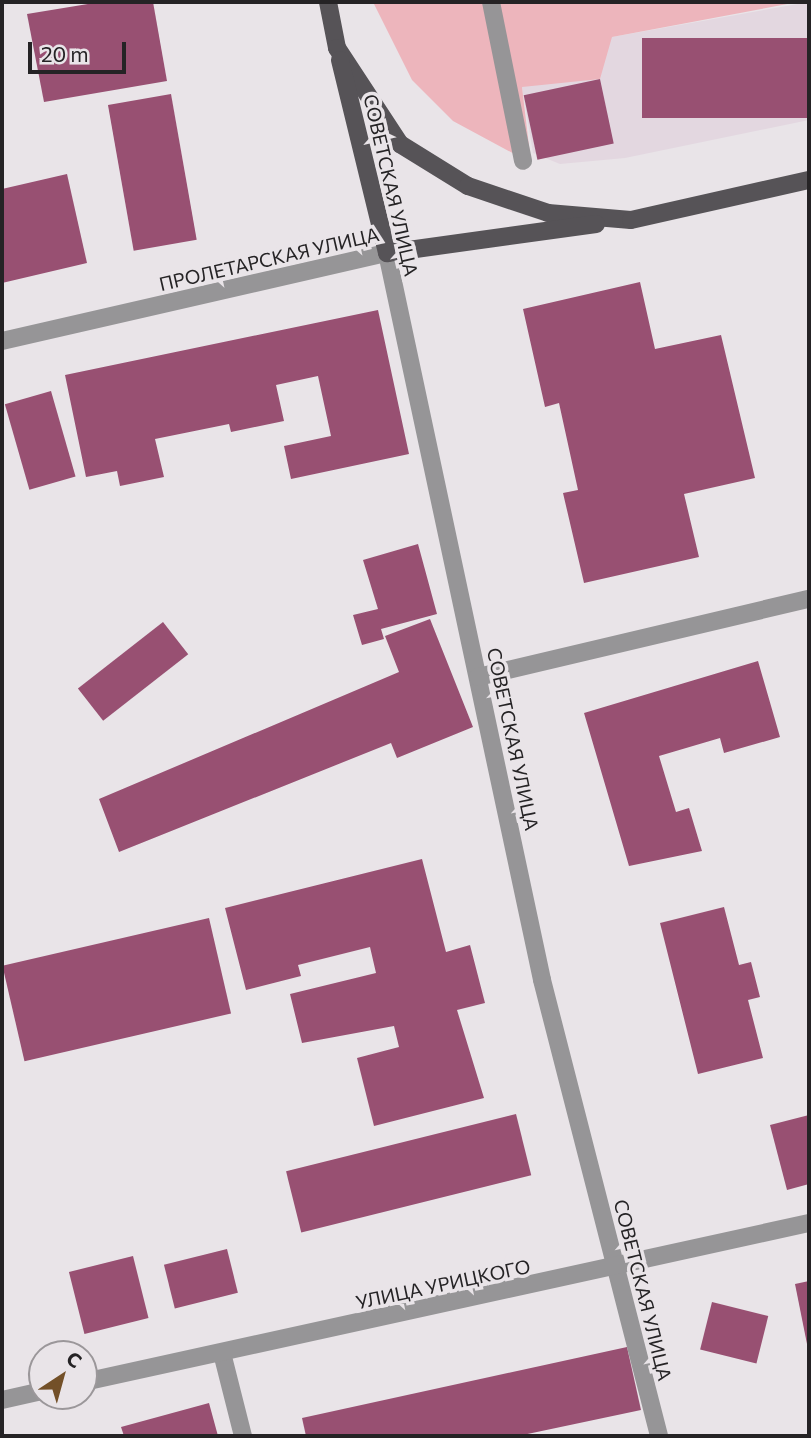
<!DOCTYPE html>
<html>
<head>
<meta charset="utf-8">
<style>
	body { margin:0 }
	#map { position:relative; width:811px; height:1438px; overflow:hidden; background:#e9e4e8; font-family:Commissioner,sans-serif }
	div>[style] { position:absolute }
	.built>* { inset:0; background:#e3d7e0 }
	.green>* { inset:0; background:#edb5bc }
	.building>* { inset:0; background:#985072; transform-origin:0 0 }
	.minor>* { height:18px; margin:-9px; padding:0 9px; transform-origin:9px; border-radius:9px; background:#969597 }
	.major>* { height:18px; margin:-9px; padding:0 9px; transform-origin:9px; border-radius:9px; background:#565357 }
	span { translate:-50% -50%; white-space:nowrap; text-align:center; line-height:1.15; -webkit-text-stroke:7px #e9e4e8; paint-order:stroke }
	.street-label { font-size:19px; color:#252325 }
	.frame { position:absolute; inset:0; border:4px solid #252325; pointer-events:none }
	.north { position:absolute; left:28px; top:1340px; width:70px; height:70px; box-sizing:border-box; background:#e9e4e8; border:2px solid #9b979a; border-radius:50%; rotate:36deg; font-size:19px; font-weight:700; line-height:28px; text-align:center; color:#252325 }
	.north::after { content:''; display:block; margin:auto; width:24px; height:32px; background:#735028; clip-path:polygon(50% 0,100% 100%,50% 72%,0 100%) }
	.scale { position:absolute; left:28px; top:42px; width:98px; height:32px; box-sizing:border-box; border:4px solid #252325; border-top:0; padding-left:9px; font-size:21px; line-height:24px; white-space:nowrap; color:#252325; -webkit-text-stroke:5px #e9e4e8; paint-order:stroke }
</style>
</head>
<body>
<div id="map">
	<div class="built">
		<i style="clip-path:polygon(809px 2px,809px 120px,625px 158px,560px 164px,533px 153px,522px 87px,612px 37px)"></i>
	</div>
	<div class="green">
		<i style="clip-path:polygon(373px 2px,798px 2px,612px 37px,600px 79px,522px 87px,531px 163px,453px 121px,412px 80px)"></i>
	</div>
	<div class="building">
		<i style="clip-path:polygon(100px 2px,153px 2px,167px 81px,44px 102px,27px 14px)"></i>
		<i style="left:809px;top:38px;width:80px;height:167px;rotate:90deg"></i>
		<i style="left:600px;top:79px;width:66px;height:78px;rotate:78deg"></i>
		<i style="left:171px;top:94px;width:148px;height:64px;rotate:80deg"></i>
		<i style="clip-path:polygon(67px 174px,87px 263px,2px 283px,2px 189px)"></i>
		<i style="clip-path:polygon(640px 282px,655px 349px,721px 335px,755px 478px,684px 494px,699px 557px,584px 583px,563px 493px,578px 490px,559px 403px,545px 407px,523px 309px)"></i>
		<i style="clip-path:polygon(378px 310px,409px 454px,291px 479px,284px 446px,331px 436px,318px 376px,276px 385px,284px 421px,231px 432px,229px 424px,155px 439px,164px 477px,120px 486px,117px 471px,86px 477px,65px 375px)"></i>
		<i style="left:51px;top:391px;width:89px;height:48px;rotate:74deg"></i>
		<i style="clip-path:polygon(418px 544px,437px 614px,381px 629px,384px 639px,362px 645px,353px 615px,378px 609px,363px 560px)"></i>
		<i style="clip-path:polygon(430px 619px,473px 727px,397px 758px,391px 743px,119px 852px,99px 799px,399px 672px,385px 636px)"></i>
		<i style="left:163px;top:622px;width:41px;height:108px;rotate:52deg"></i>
		<i style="clip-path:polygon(758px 661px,780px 737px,724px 753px,720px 738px,659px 756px,676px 812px,689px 808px,702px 851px,629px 866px,584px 713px)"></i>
		<i style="clip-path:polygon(422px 859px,446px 952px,470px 945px,485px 1003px,457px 1010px,484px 1098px,374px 1126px,357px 1058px,399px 1047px,394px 1026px,302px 1043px,290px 994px,376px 973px,370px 947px,298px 965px,301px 976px,246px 990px,225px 908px)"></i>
		<i style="clip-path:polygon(724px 907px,739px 965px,751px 962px,760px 997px,748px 1000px,763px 1058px,698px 1074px,660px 923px)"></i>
		<i style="left:209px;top:918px;width:98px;height:212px;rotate:77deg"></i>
		<i style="left:516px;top:1114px;width:63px;height:237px;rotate:76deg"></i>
		<i style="clip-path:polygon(809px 1115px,809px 1184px,787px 1190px,770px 1125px)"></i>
		<i style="left:227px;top:1249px;width:45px;height:65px;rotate:76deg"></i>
		<i style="left:133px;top:1256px;width:64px;height:66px;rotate:76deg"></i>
		<i style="clip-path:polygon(809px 1281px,809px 1349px,808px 1349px,795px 1284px)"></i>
		<i style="left:712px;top:1302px;width:58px;height:49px;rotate:14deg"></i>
		<i style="clip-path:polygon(627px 1347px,641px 1410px,518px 1436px,306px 1436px,302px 1418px)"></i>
		<i style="clip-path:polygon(209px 1403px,218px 1436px,124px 1436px,121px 1427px)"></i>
	</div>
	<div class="minor">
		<i style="left:491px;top:2px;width:162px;rotate:78.6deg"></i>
		<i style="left:2px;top:341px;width:395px;rotate:-12.9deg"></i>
		<i style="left:387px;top:253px;width:743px;rotate:77.96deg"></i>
		<i style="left:542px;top:980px;width:471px;rotate:75.6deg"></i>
		<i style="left:478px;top:677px;width:340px;rotate:-13.3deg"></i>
		<i style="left:222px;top:1353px;width:86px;rotate:75.8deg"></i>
		<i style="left:84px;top:1382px;width:742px;rotate:-12.37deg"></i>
		<i style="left:2px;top:1400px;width:41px;rotate:-12.7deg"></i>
	</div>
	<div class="major">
		<i style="left:328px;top:2px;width:47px;rotate:78.9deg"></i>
		<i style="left:337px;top:48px;width:115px;rotate:56.7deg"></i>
		<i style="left:400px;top:144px;width:80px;rotate:31.7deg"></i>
		<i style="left:468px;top:186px;width:84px;rotate:18.6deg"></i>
		<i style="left:548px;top:213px;width:83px;rotate:4.8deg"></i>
		<i style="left:631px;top:220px;width:182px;rotate:-12.7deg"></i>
		<i style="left:340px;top:60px;width:199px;rotate:76.3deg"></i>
		<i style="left:387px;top:253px;width:211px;rotate:-7.9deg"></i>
	</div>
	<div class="street-label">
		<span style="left:391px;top:185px;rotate:77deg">СОВЕТСКАЯ УЛИЦА</span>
		<span style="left:269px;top:259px;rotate:-13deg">ПРОЛЕТАРСКАЯ УЛИЦА</span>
		<span style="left:513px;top:739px;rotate:78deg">СОВЕТСКАЯ УЛИЦА</span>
		<span style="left:443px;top:1284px;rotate:-12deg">УЛИЦА УРИЦКОГО</span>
		<span style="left:643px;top:1290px;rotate:76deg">СОВЕТСКАЯ УЛИЦА</span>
	</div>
	<div class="frame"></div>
	<div class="north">С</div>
	<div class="scale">20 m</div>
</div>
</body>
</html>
